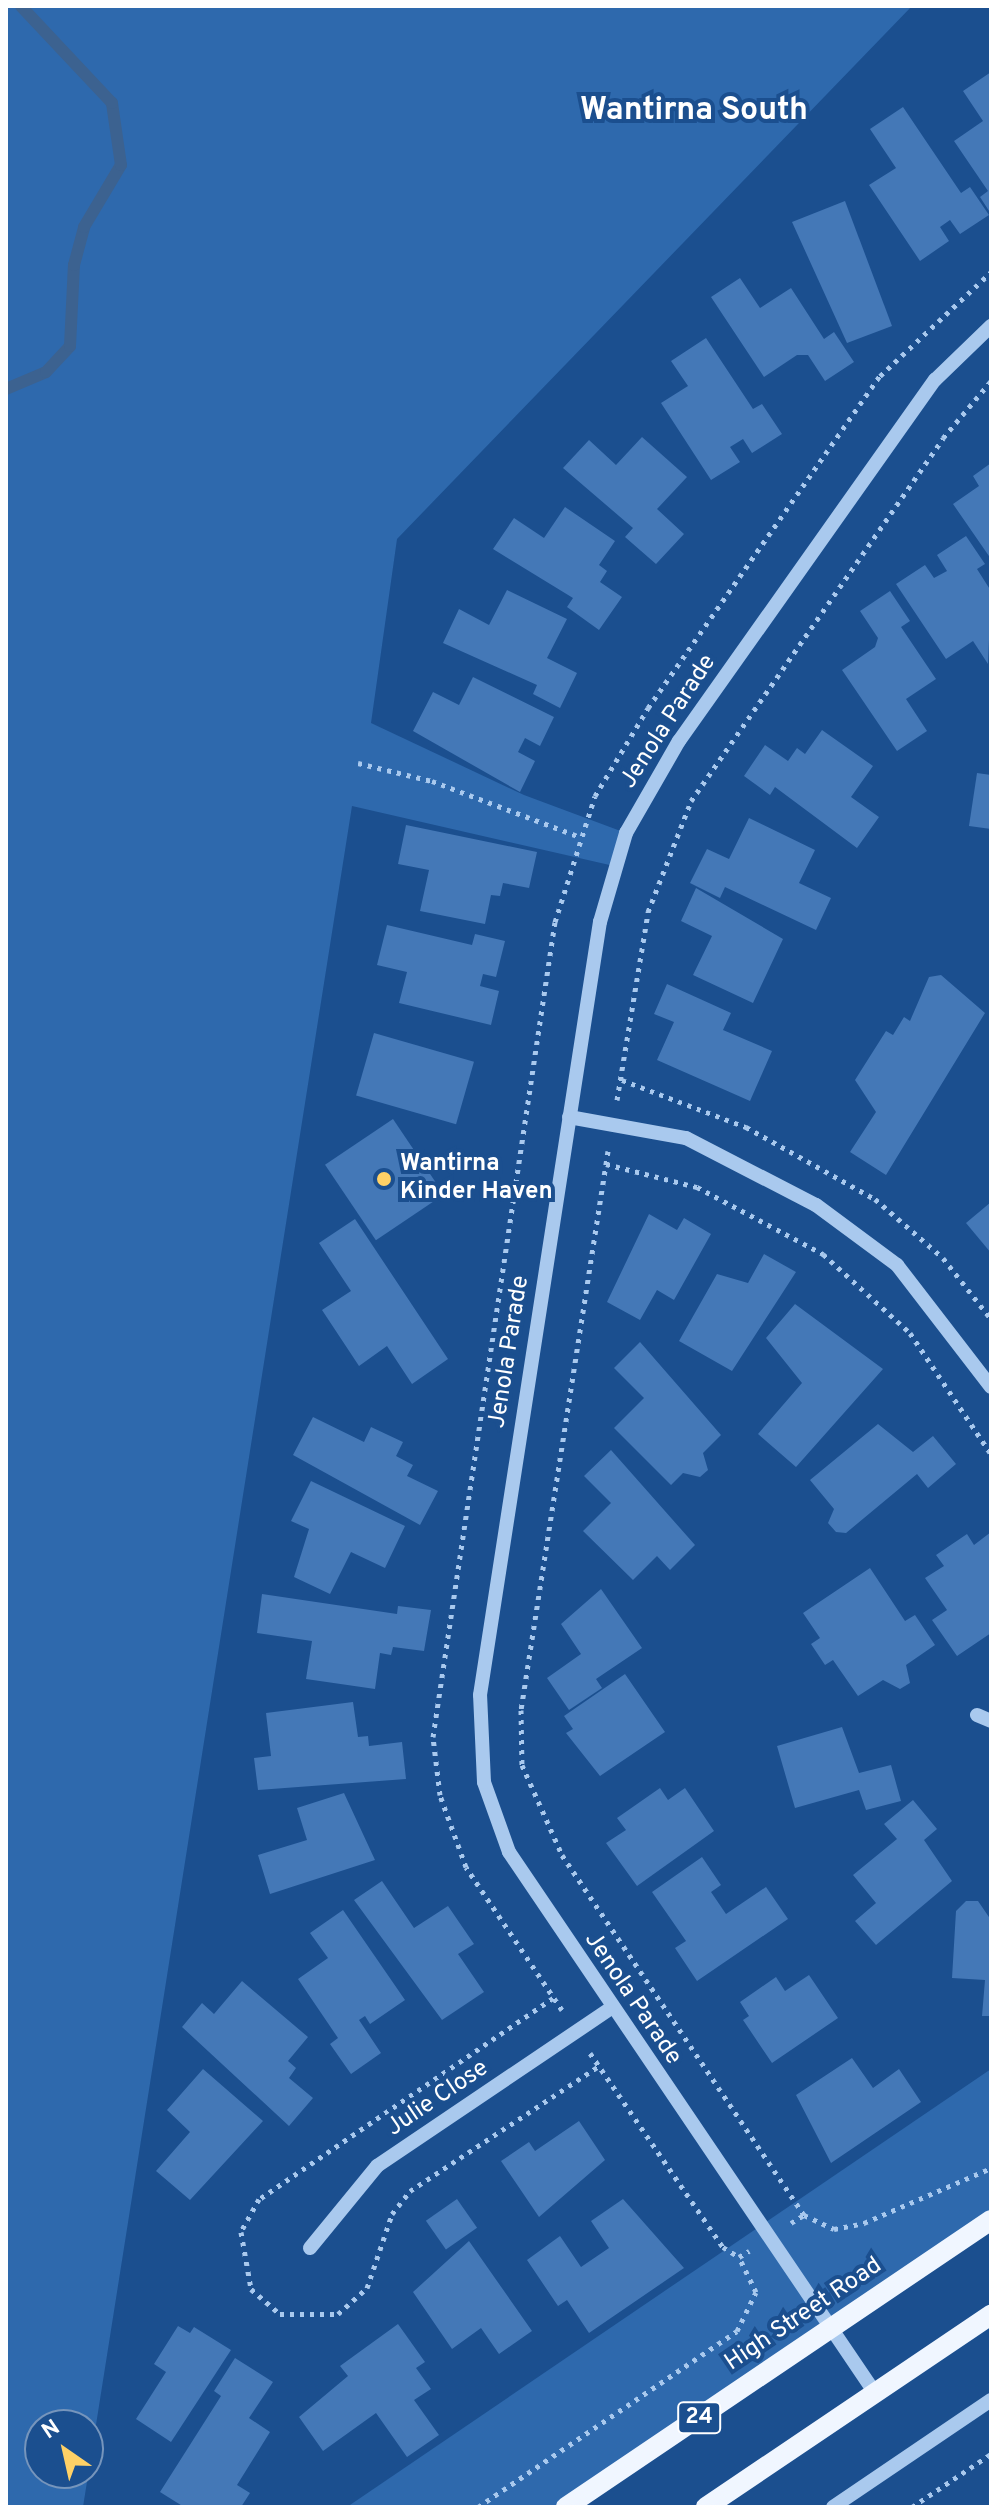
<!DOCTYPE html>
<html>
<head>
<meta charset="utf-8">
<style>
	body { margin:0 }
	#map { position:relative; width:997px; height:2513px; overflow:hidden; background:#1b4f8f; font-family:Overpass,sans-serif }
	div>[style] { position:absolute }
	.green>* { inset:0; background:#2e69ad }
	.stream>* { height:12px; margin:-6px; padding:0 6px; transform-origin:6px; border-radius:6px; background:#3c6290 }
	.building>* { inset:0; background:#4478b7; transform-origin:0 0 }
	.path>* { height:5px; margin-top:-2.5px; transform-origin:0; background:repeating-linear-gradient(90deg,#a9c9ee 0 4px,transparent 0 10px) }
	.minor>* { height:14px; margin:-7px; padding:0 7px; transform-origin:7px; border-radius:7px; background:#a9c9ee }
	.major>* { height:20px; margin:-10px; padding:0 10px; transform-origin:10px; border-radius:10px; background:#f0f6ff }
	.dots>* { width:22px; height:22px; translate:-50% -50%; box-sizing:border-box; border:4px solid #1b4f8f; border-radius:50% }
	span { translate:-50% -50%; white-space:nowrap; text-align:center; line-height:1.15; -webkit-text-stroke:8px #1b4f8f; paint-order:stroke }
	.shield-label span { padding:2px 6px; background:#1b4f8f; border:2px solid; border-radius:6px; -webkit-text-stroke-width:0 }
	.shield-label { font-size:22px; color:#fff; font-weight:700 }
	.street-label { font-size:24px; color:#fff }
	.poi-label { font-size:24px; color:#fff; font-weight:700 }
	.left { translate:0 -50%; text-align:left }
	.district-label { font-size:32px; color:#fff; font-weight:700 }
	.frame { position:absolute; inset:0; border:8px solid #fff; pointer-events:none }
	.north { position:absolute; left:24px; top:2409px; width:80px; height:80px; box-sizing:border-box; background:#1b4f8f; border:2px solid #7695bc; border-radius:50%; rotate:326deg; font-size:22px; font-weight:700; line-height:32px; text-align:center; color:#fff }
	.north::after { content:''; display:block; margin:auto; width:28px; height:36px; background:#ffd166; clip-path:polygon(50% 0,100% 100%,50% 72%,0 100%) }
</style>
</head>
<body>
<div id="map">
	<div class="green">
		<i style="clip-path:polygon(evenodd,6px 6px,912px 6px,397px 539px,371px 723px,524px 795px,626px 833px,614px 866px,352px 806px,83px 2507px,6px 2507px,6px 6px,40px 2425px,88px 2425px,88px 2473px,40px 2473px,40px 2425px)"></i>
		<i style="clip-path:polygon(991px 2069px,991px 2220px,566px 2507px,347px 2507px)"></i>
	</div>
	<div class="stream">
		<i style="left:6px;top:389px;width:43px;rotate:-23deg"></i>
		<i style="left:46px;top:372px;width:35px;rotate:-47deg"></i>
		<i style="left:70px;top:346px;width:81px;rotate:-87.2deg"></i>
		<i style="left:74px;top:265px;width:39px;rotate:-75deg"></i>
		<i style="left:84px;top:227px;width:72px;rotate:-59.2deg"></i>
		<i style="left:121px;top:165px;width:63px;rotate:-98.3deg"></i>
		<i style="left:112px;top:103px;width:133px;rotate:-133.2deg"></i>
	</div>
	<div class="building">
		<i style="clip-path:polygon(991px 72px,991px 214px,980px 197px,988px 191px,954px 141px,983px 121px,963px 91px)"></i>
		<i style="clip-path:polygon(903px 107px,961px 193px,970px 187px,989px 215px,960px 234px,950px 220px,940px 227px,949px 241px,920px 261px,869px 185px,896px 168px,870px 129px)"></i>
		<i style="clip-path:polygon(845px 201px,892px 326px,847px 343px,792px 222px)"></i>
		<i style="clip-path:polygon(740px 278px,760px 308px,791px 288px,824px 339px,834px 332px,854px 362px,825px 381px,808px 355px,797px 355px,764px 377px,711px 297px)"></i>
		<i style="clip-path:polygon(706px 338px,753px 409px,762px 404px,782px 434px,752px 453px,743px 439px,730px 447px,740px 462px,711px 480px,661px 403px,688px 386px,671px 361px)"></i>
		<i style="clip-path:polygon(642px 437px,687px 477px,657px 509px,684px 534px,656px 564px,625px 537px,633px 528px,563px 468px,589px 440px,616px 465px)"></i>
		<i style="clip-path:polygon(991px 463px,991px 559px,953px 504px,979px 486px,973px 476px)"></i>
		<i style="clip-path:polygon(565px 507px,615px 541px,599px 565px,607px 571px,600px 582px,622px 597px,599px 630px,567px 607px,573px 598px,493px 549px,514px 518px,544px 538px)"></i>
		<i style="clip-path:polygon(966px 536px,985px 564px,977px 569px,991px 591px,988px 664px,973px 641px,946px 659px,896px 584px,925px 565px,934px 578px,947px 571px,937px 555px)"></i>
		<i style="clip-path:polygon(507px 590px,567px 619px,547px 658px,577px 673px,560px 708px,533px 694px,537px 685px,443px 643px,459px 609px,489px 625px)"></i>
		<i style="clip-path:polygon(890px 591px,910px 621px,901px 627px,936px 679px,906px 699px,927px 731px,897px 751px,842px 670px,875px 647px,878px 638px,860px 611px)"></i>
		<i style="clip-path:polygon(473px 677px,554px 717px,540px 746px,525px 738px,518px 752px,535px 761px,520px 792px,413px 731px,433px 692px,459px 705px)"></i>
		<i style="clip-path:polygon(822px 730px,873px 766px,851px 797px,879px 817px,857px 848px,775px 787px,770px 795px,744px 776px,765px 745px,788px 761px,797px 748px,805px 754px)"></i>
		<i style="clip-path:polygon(977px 773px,991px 775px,991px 829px,969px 826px)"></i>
		<i style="clip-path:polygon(749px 818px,815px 850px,799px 883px,831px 898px,816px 930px,725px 887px,720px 898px,690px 883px,707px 849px,729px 859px)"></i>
		<i style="clip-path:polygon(406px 825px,537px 852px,529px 888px,503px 883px,500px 896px,491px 895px,485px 924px,420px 911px,429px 870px,398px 864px)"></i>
		<i style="clip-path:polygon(696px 888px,783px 939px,753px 1003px,693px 975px,712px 936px,681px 921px)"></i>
		<i style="clip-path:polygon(387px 925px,472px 945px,475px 934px,505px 941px,496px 977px,483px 974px,480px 986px,499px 991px,491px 1025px,399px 1003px,407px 972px,377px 965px)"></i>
		<i style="clip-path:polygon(941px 975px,985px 1013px,886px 1175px,850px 1152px,876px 1112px,855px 1080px,886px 1031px,893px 1035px,904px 1017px,910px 1021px,929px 977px)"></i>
		<i style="clip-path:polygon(667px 984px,731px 1013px,723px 1030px,772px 1051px,750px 1101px,657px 1060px,674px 1022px,654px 1014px)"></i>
		<i style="left:374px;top:1033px;width:104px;height:65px;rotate:16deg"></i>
		<i style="left:393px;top:1119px;width:91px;height:82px;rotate:56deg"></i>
		<i style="clip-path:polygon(991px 1202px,991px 1253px,966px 1223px)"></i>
		<i style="clip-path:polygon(649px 1214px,677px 1230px,684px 1218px,711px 1234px,674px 1300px,657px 1290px,640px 1320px,607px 1302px)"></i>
		<i style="clip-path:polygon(355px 1219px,448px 1359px,412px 1384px,387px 1346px,359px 1366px,322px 1310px,351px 1291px,319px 1243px)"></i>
		<i style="clip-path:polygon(764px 1254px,796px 1272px,732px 1371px,679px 1341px,717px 1274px,748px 1283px)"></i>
		<i style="clip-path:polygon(795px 1304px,883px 1369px,796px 1467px,758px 1434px,802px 1383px,766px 1338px)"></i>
		<i style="clip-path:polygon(640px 1342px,721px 1435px,703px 1453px,708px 1470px,700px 1477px,683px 1473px,671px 1485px,614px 1428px,644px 1398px,614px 1368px)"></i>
		<i style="clip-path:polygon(313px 1417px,364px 1442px,371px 1427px,403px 1442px,396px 1456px,413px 1465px,407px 1476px,438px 1491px,420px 1525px,293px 1455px)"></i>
		<i style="clip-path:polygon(878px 1424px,913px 1452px,933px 1436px,956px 1464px,928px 1488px,917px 1474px,846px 1533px,836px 1532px,828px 1523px,834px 1509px,810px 1480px)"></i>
		<i style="clip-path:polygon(611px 1450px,695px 1545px,670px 1570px,657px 1556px,633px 1580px,583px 1531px,611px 1503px,584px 1476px)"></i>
		<i style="clip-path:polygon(311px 1481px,405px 1526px,385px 1568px,351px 1552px,330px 1594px,294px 1577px,309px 1529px,291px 1521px)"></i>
		<i style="clip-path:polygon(991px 1532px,991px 1633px,957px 1656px,932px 1620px,947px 1610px,925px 1578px,944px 1566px,936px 1555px,967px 1534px,974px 1545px)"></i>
		<i style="clip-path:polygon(870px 1568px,905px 1621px,915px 1615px,935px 1645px,906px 1665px,910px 1683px,900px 1689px,883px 1680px,858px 1696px,833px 1660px,825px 1665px,811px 1644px,820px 1638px,803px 1613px)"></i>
		<i style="clip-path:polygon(601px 1589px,642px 1648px,596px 1679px,602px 1688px,569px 1710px,547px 1678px,581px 1654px,561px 1624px)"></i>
		<i style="clip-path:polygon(262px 1594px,397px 1614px,398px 1606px,431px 1610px,424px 1651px,393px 1647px,391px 1655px,380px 1653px,375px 1689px,306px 1679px,312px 1641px,257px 1633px)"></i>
		<i style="clip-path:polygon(625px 1674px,665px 1732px,600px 1776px,566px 1733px,573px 1729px,564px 1716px)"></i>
		<i style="clip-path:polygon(353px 1702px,358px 1737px,368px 1736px,369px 1746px,402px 1742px,406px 1779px,258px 1790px,254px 1758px,271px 1756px,266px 1713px)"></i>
		<i style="clip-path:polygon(842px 1727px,859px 1773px,891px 1765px,901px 1801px,866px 1810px,859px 1790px,795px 1808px,777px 1746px)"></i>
		<i style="clip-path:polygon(660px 1788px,668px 1800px,685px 1788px,714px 1831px,637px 1886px,606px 1843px,626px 1830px,617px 1818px)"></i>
		<i style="clip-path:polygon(344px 1793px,375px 1860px,270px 1894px,258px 1855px,307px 1840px,297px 1808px)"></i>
		<i style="clip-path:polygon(913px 1800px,937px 1829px,924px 1840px,952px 1881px,876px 1945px,855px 1921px,876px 1903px,853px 1875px,897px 1839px,884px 1824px)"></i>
		<i style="clip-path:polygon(702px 1857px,721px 1885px,711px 1892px,726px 1914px,766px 1887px,788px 1919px,697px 1981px,675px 1948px,686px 1941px,652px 1892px)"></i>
		<i style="clip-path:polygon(382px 1881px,414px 1928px,448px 1906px,474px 1944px,458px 1954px,484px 1992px,442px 2020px,354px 1900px)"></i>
		<i style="clip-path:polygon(966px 1901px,978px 1901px,991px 1920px,991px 2016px,982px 2016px,985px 1980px,952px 1978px,956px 1911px)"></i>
		<i style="clip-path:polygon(343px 1910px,405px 2000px,370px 2024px,365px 2016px,359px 2020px,381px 2053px,351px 2074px,330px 2044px,338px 2038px,298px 1979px,328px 1958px,310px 1933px)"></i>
		<i style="clip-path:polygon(809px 1975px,838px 2018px,772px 2063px,743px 2020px,749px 2016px,740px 2002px,776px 1977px,785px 1991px)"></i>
		<i style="clip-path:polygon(242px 1981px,308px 2037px,288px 2061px,296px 2068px,289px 2078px,313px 2098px,289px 2126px,182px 2027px,202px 2003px,214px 2014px)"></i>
		<i style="clip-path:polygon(852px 2058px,873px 2088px,899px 2069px,921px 2102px,831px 2163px,796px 2095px)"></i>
		<i style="clip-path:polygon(203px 2069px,263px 2121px,190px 2200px,156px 2171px,190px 2132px,167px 2110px)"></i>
		<i style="clip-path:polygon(579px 2121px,605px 2160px,539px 2217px,501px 2161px,529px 2142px,535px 2151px)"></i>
		<i style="left:457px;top:2199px;width:35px;height:38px;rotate:55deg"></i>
		<i style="clip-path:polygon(623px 2199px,684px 2268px,589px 2333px,567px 2300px,558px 2306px,527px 2260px,560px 2236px,581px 2267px,609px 2248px,591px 2221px)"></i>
		<i style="clip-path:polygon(469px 2241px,532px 2331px,499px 2354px,481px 2328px,452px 2349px,413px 2292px)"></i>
		<i style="clip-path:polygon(398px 2324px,425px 2362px,416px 2368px,431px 2389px,414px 2400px,439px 2435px,407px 2457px,376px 2413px,323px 2451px,299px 2417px,348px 2376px,340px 2366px)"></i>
		<i style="clip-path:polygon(178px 2326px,190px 2333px,194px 2327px,231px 2350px,171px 2442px,136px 2419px,166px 2372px,154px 2364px)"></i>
		<i style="clip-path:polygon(235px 2358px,273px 2382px,249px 2418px,270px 2432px,237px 2485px,250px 2493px,241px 2507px,184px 2507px,160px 2492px,221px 2396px,214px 2391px)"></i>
	</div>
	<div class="path">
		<i style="left:358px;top:763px;width:76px;rotate:13.7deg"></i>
		<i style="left:432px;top:781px;width:158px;rotate:20.7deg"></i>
		<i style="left:622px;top:1080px;width:133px;rotate:20.8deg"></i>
		<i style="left:746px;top:1127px;width:148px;rotate:29.2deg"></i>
		<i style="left:875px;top:1199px;width:90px;rotate:40.9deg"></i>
		<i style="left:943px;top:1258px;width:78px;rotate:51.8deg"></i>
		<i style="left:617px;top:1100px;width:191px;rotate:-80.6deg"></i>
		<i style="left:648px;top:912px;width:119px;rotate:-68.8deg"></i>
		<i style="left:691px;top:801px;width:442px;rotate:-55.2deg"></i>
		<i style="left:943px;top:438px;width:75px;rotate:-49.9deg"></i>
		<i style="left:608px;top:1151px;width:566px;rotate:98.85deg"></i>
		<i style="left:521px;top:1710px;width:55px;rotate:89deg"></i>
		<i style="left:522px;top:1765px;width:98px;rotate:66deg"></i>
		<i style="left:562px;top:1855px;width:434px;rotate:56.1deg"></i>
		<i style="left:606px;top:1164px;width:94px;rotate:14.2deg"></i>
		<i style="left:697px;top:1187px;width:143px;rotate:28deg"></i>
		<i style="left:823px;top:1254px;width:118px;rotate:42.2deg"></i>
		<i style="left:910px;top:1333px;width:146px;rotate:56.2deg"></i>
		<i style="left:553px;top:1998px;width:356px;rotate:145.6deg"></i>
		<i style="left:259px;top:2199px;width:38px;rotate:119deg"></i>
		<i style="left:241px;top:2232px;width:58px;rotate:80deg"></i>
		<i style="left:251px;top:2289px;width:38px;rotate:41deg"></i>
		<i style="left:280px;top:2314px;width:58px"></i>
		<i style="left:338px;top:2314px;width:39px;rotate:-42deg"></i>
		<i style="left:367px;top:2288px;width:78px;rotate:-71.3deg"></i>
		<i style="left:392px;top:2214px;width:29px;rotate:-52deg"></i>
		<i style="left:410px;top:2191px;width:227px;rotate:-33.5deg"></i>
		<i style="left:562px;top:2010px;width:172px;rotate:-123.9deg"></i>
		<i style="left:466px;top:1867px;width:77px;rotate:-109.9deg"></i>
		<i style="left:440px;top:1795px;width:58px;rotate:-96.9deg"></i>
		<i style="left:433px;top:1737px;width:824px;rotate:-81.49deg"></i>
		<i style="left:555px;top:922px;width:132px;rotate:-72.4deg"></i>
		<i style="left:595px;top:796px;width:103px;rotate:-58.9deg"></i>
		<i style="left:648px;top:708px;width:405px;rotate:-55.1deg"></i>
		<i style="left:880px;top:376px;width:152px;rotate:-43.1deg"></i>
		<i style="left:590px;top:2053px;width:235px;rotate:55.6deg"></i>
		<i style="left:723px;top:2247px;width:19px;rotate:32deg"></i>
		<i style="left:791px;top:2223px;width:15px;rotate:-32deg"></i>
		<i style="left:804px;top:2215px;width:33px;rotate:25deg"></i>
		<i style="left:834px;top:2229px;width:31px;rotate:-11deg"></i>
		<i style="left:864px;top:2223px;width:138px;rotate:-23.4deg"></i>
		<i style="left:478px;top:2507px;width:313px;rotate:-34.2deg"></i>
		<i style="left:737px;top:2331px;width:43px;rotate:-64deg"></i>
		<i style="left:756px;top:2292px;width:39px;rotate:-116deg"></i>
		<i style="left:739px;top:2257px;width:12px;rotate:-31deg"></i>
		<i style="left:912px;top:2507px;width:95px;rotate:-33.9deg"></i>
	</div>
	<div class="minor">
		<i style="left:569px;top:1117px;width:119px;rotate:10.2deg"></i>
		<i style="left:686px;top:1138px;width:146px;rotate:27.3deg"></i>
		<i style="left:816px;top:1205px;width:101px;rotate:36.5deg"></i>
		<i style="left:897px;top:1265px;width:154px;rotate:52.4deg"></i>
		<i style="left:977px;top:1715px;width:15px;rotate:23deg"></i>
		<i style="left:310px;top:2248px;width:106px;rotate:-50.7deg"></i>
		<i style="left:377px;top:2166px;width:282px;rotate:-34deg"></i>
		<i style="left:875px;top:2393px;width:653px;rotate:-124.08deg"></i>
		<i style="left:509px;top:1852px;width:74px;rotate:-109.7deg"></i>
		<i style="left:484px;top:1782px;width:87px;rotate:-92.6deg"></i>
		<i style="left:480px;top:1695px;width:782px;rotate:-81.18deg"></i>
		<i style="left:600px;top:922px;width:93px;rotate:-73.7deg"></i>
		<i style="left:626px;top:833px;width:106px;rotate:-60.1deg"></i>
		<i style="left:679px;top:741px;width:443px;rotate:-54.7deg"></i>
		<i style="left:935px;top:380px;width:78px;rotate:-44deg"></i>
		<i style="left:833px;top:2507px;width:191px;rotate:-34.1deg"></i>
	</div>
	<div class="major">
		<i style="left:566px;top:2507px;width:513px;rotate:-34.03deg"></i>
		<i style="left:706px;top:2507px;width:344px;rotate:-34deg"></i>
	</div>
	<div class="dots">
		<i style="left:384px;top:1179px;background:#ffd166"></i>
	</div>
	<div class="shield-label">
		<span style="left:699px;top:2418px">24</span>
	</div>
	<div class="street-label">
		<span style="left:669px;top:722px;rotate:-57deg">Jenola Parade</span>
		<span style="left:510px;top:1352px;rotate:-81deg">Jenola Parade</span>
		<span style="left:632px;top:1999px;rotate:56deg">Jenola Parade</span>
		<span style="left:438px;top:2099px;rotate:-34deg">Julie Close</span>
		<span style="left:804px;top:2315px;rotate:-34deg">High Street Road</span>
	</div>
	<div class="poi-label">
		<span class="left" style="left:400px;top:1179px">Wantirna<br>Kinder Haven</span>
	</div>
	<div class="district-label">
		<span style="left:694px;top:111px">Wantirna South</span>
	</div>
	<div class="frame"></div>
	<div class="north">N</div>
</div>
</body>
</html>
